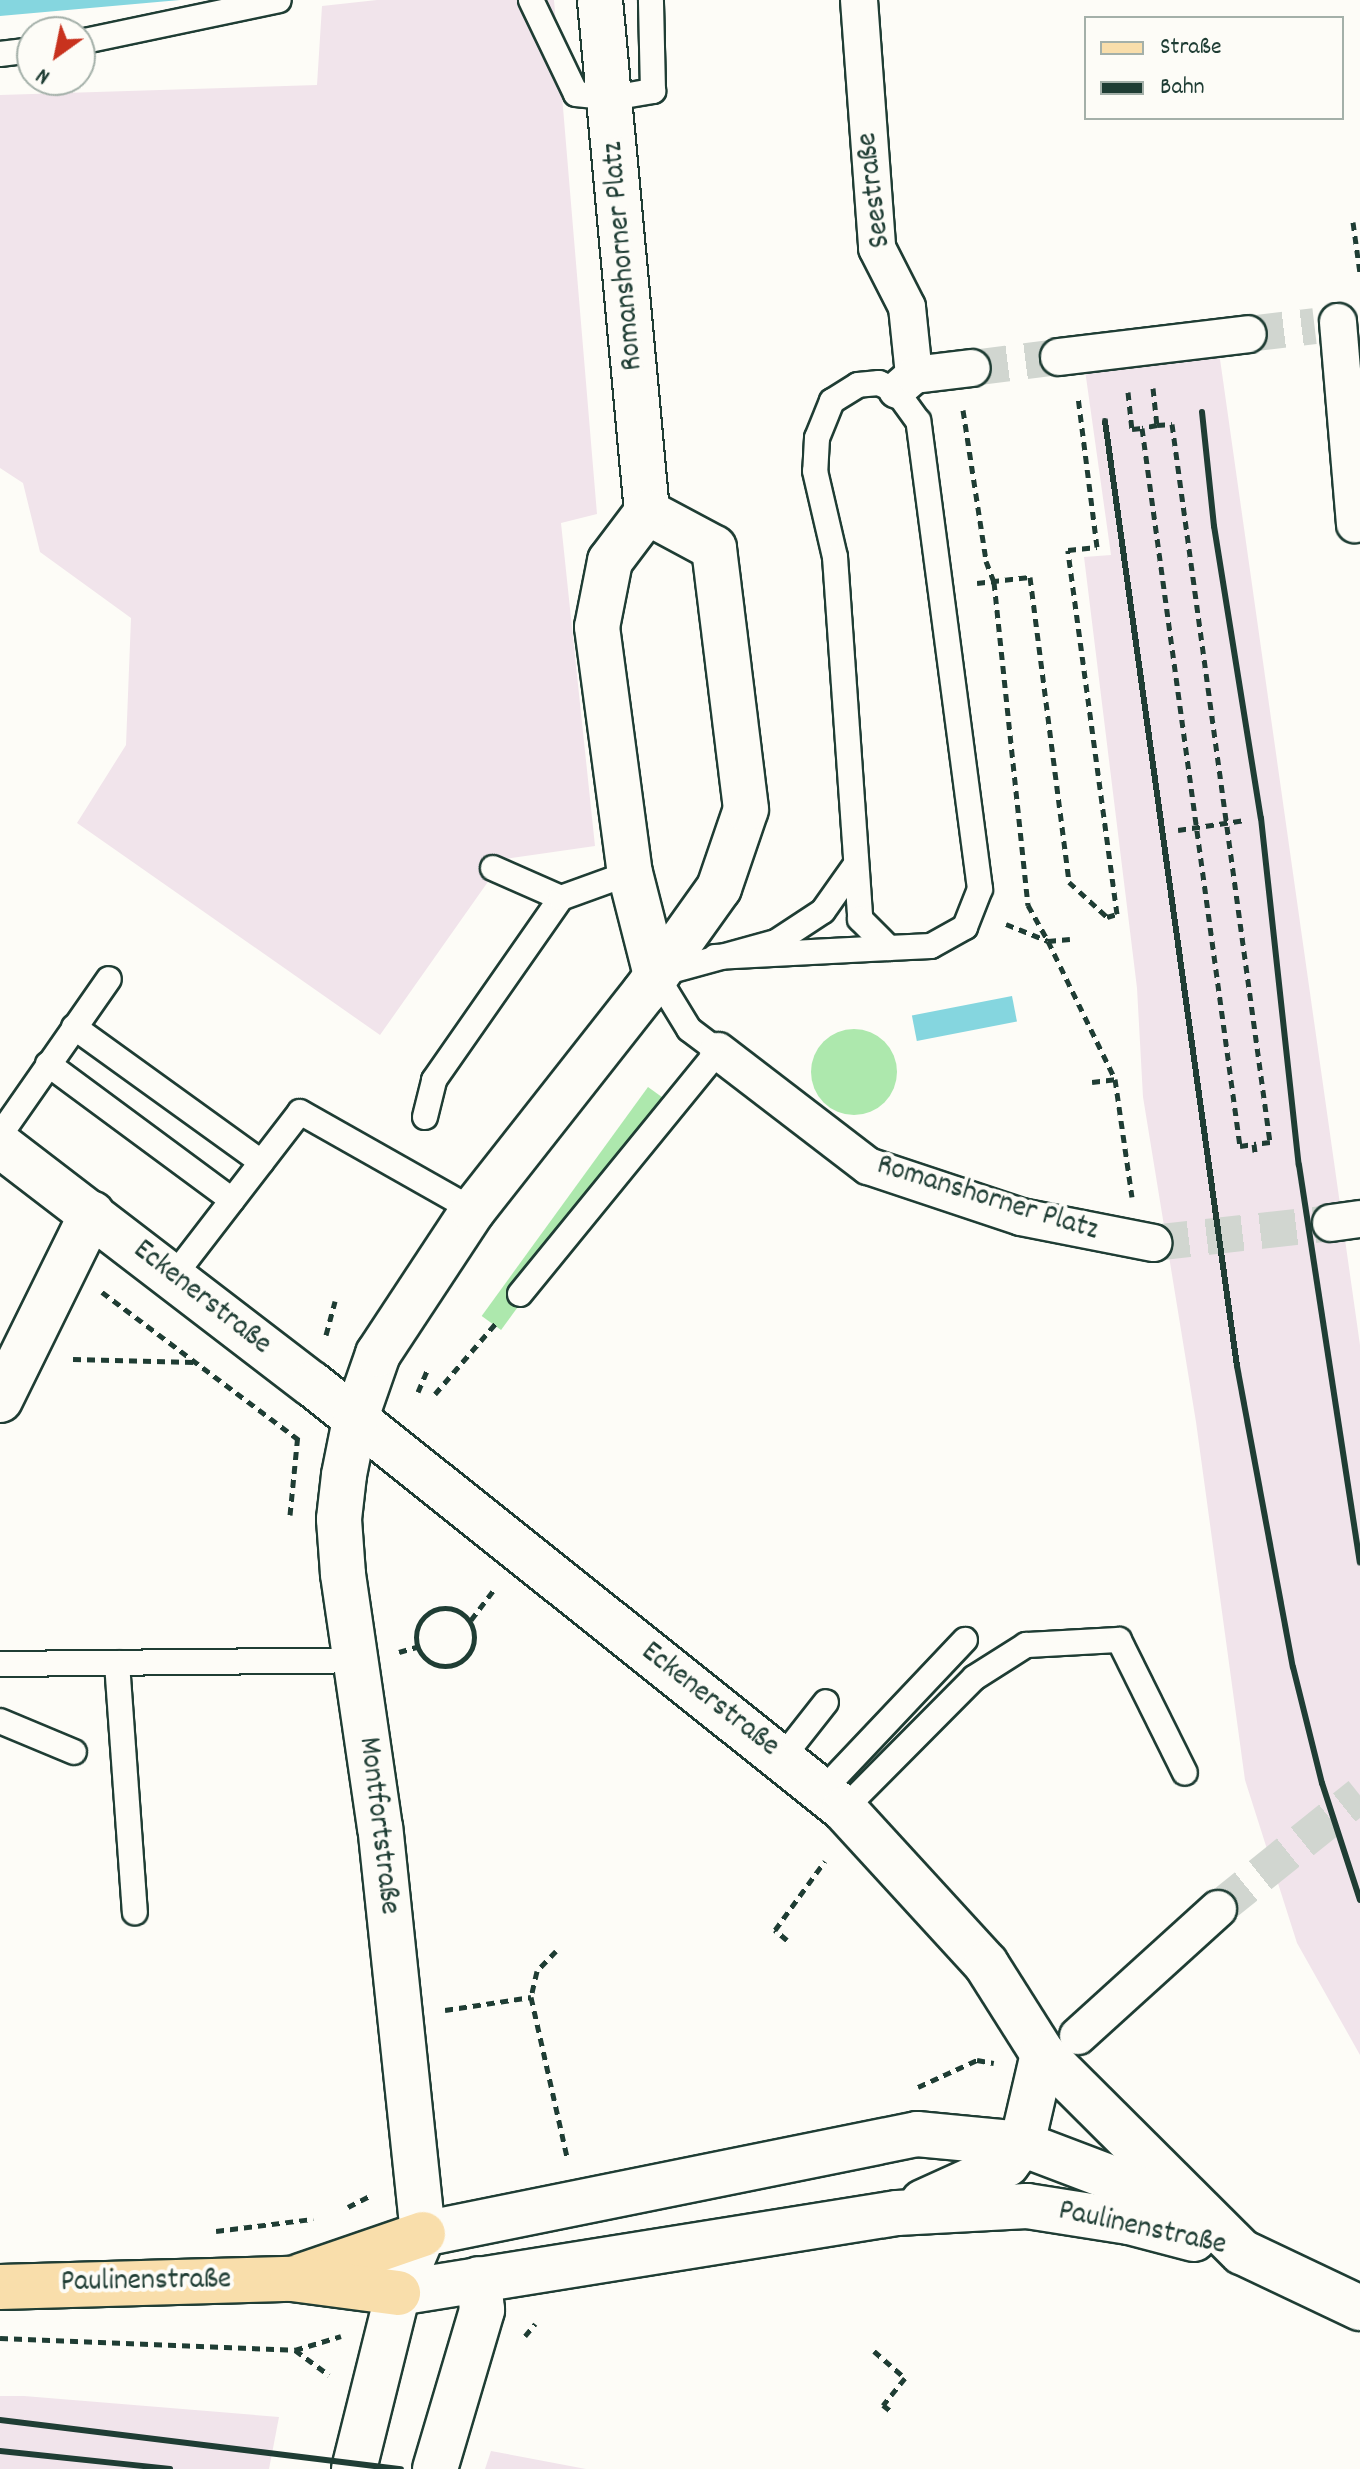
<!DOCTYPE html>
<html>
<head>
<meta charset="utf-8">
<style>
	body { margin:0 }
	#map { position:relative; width:1360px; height:2469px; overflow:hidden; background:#fdfcf7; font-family:Dekko,sans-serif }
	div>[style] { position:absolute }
	.built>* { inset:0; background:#f1e4eb }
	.green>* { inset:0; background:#ade8ad; transform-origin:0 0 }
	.round { border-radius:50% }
	.water>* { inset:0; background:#85d6df; transform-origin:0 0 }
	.pedestrian-tunnel>* { height:36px; margin-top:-18px; transform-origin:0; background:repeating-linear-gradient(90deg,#d1d6d0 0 36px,transparent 0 54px) }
	.path>* { height:5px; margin-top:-2.5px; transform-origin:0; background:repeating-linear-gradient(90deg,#1f3d34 0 8px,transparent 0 14px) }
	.path>.ring { margin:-2.5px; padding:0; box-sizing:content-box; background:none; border:5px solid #1f3d34; border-radius:50% }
	.roads { filter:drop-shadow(2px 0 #1f3d34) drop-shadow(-2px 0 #1f3d34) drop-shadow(0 2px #1f3d34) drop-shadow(0 -2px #1f3d34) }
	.service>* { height:24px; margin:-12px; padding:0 12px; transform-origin:12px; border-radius:12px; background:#fdfcf7 }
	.pedestrian>* { height:36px; margin:-18px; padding:0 18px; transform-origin:18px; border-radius:18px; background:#fdfcf7 }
	.minor>* { height:44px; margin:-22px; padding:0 22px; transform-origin:22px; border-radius:22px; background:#fdfcf7 }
	.secondary>* { height:44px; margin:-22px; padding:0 22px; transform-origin:22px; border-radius:22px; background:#fdfcf7 }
	.primary>* { height:44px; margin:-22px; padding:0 22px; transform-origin:22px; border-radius:22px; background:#f9deab }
	.rail>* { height:6px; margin:-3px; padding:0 3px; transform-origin:3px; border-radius:3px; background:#1f3d34 }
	span { translate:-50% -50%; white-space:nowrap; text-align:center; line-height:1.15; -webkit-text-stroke:8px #fdfcf7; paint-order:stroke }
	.street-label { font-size:30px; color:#1f3d34 }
	.legend { position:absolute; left:1084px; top:16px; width:260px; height:104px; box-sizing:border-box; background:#fdfcf7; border:2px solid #a4b0a9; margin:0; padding:10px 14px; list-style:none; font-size:24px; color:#1f3d34 }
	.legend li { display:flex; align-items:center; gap:16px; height:40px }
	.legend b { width:40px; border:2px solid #a4b0a9 }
	.north { position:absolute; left:16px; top:16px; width:80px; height:80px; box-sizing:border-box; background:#fdfcf7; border:2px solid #a4b0a9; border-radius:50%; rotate:213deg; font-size:22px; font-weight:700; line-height:32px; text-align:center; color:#1f3d34 }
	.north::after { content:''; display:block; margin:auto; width:28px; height:36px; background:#c8321e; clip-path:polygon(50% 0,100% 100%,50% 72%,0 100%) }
</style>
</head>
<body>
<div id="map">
	<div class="built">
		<i style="clip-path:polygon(377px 0,554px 0,597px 514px,561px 523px,595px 846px,504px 859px,380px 1035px,77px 823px,126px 745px,131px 618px,40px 552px,23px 483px,0 468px,0 95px,317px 85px,322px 6px)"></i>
		<i style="clip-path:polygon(1219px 352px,1360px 1345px,1360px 2055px,1297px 1943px,1245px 1780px,1196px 1422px,1143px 1097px,1137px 988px,1084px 557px,1111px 555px,1085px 370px)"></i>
		<i style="clip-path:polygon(0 2396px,24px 2396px,279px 2417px,269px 2469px,0 2469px)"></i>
		<i style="clip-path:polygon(491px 2451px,586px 2469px,485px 2469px)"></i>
	</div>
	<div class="green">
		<i class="round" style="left:811px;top:1029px;width:86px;height:86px"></i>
		<i style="left:648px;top:1087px;width:24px;height:283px;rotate:36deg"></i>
	</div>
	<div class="water">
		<i style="clip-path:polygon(0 0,180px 0,0 16px)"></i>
		<i style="left:1012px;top:996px;width:26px;height:102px;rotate:79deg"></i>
	</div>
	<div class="pedestrian-tunnel">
		<i style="left:1248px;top:334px;width:67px;rotate:-6.8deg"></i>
		<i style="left:972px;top:368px;width:88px;rotate:-7.2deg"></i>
		<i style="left:1153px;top:1243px;width:179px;rotate:-6.4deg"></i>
		<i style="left:1218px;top:1909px;width:182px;rotate:-38.8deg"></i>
	</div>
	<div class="path">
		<i style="left:1353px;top:222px;width:51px;rotate:82.2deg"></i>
		<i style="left:1153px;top:388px;width:37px;rotate:84deg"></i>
		<i style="left:1157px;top:425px;width:15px;rotate:-4deg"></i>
		<i style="left:1172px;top:424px;width:725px;rotate:82.23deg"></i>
		<i style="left:1270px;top:1142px;width:16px;rotate:173deg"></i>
		<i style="left:1254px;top:1144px;width:8px;rotate:83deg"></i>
		<i style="left:1128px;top:392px;width:37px;rotate:84deg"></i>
		<i style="left:1132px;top:429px;width:10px;rotate:-6deg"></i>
		<i style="left:963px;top:410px;width:153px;rotate:81.3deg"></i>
		<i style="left:986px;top:561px;width:22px;rotate:69deg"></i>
		<i style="left:994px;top:582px;width:325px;rotate:84deg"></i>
		<i style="left:1028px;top:905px;width:41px;rotate:60.9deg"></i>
		<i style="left:1048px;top:941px;width:22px;rotate:-5deg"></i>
		<i style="left:1157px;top:425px;width:15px;rotate:169deg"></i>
		<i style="left:1142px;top:428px;width:725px;rotate:82.23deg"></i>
		<i style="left:1240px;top:1146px;width:14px;rotate:-8deg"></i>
		<i style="left:977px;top:583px;width:53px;rotate:-6.5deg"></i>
		<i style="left:1030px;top:577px;width:307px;rotate:82.7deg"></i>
		<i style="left:1069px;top:882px;width:52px;rotate:42.6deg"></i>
		<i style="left:1107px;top:917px;width:10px;rotate:-17deg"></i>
		<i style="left:1117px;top:914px;width:367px;rotate:-97.7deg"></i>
		<i style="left:1068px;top:550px;width:29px;rotate:-6deg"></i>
		<i style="left:1097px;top:547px;width:152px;rotate:-97.2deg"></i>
		<i style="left:1178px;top:830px;width:68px;rotate:-8.5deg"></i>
		<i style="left:1006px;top:924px;width:45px;rotate:22deg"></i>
		<i style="left:1048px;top:941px;width:153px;rotate:64.1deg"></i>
		<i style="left:1115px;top:1079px;width:119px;rotate:81.8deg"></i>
		<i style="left:1092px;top:1082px;width:23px;rotate:-7deg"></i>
		<i style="left:102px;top:1292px;width:246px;rotate:36.9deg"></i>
		<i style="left:326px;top:1335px;width:35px;rotate:-75deg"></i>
		<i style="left:73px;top:1359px;width:121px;rotate:1.4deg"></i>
		<i style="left:418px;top:1392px;width:23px;rotate:-67deg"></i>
		<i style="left:435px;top:1394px;width:95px;rotate:-49.3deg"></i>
		<i style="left:290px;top:1515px;width:81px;rotate:-84.4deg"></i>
		<i class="ring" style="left:416px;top:1608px;width:53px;height:53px"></i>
		<i style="left:471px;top:1620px;width:38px;rotate:-53deg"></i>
		<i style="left:399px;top:1652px;width:19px;rotate:-16deg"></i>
		<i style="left:787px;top:1940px;width:16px;rotate:-140deg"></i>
		<i style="left:775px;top:1930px;width:85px;rotate:-54.1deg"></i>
		<i style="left:556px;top:1951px;width:28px;rotate:134deg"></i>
		<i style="left:537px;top:1971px;width:27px;rotate:103deg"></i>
		<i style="left:531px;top:1997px;width:164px;rotate:77.3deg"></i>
		<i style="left:445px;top:2010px;width:87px;rotate:-8.6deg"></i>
		<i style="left:918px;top:2087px;width:65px;rotate:-24.6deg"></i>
		<i style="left:977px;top:2060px;width:17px;rotate:10deg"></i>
		<i style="left:348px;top:2207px;width:27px;rotate:-27deg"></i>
		<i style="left:216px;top:2231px;width:98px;rotate:-7.1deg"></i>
		<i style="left:525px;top:2336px;width:16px;rotate:-50deg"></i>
		<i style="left:0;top:2338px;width:295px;rotate:2.3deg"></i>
		<i style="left:295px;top:2350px;width:48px;rotate:-16.9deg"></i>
		<i style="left:295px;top:2350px;width:42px;rotate:36.3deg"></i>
		<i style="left:874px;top:2351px;width:41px;rotate:41.1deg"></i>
		<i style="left:905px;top:2378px;width:35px;rotate:129deg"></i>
		<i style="left:883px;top:2405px;width:11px;rotate:38deg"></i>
	</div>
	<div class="roads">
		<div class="service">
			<i style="left:531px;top:0;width:104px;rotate:64.4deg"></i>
			<i style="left:576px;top:94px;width:36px;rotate:6deg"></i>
			<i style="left:612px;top:98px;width:42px;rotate:-9.7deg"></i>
			<i style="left:653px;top:91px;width:91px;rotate:-91.3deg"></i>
			<i style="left:80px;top:42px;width:203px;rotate:-11.9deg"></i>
			<i style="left:0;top:54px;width:32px;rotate:-7deg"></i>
			<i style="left:493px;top:868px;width:74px;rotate:23.8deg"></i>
			<i style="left:715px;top:957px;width:174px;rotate:-3deg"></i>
			<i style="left:889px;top:948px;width:42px;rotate:-2.7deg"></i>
			<i style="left:931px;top:946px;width:39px;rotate:-29deg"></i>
			<i style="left:965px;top:927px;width:41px;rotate:-68.5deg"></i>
			<i style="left:980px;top:889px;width:472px;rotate:-97.5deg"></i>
			<i style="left:918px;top:421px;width:37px;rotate:-126deg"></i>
			<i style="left:896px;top:391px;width:19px;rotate:-155deg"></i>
			<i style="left:879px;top:383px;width:21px;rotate:175deg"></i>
			<i style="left:858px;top:385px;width:31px;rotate:148deg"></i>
			<i style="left:832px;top:401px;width:40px;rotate:112deg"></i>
			<i style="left:817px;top:438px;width:33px;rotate:93deg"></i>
			<i style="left:815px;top:471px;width:88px;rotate:76.9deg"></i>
			<i style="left:835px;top:557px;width:363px;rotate:86deg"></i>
			<i style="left:860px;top:919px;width:41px;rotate:45deg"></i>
			<i style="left:74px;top:1027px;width:231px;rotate:35.8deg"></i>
			<i style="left:48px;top:1064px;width:229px;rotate:36.5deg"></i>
			<i style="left:425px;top:1117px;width:38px;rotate:-76deg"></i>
			<i style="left:434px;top:1080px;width:222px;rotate:-55.1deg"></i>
			<i style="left:561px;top:898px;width:73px;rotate:-19.9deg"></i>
			<i style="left:0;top:1135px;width:190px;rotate:-55.1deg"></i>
			<i style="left:173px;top:1277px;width:208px;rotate:-52.4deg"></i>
			<i style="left:300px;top:1112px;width:199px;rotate:29.5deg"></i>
			<i style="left:520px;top:1294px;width:313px;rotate:-50.8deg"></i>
			<i style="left:718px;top:1051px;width:36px;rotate:-143deg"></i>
			<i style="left:689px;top:1029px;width:63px;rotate:-121.4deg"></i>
			<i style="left:656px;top:975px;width:124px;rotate:-15.4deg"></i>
			<i style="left:776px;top:942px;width:56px;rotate:-33.4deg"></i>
			<i style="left:823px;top:911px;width:54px;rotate:-54.8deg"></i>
			<i style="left:117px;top:1663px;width:250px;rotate:85.9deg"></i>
			<i style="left:0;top:1664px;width:355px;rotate:-0.6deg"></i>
			<i style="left:0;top:1721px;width:80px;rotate:22.7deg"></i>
			<i style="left:782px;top:1758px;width:71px;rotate:-51.8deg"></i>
			<i style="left:822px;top:1791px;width:208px;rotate:-46.6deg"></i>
			<i style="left:844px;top:1809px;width:185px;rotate:-45.2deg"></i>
			<i style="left:974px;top:1678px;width:62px;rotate:-32.4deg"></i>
			<i style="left:1026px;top:1645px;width:93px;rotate:-3.1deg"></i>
			<i style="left:1119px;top:1640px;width:148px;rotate:63.6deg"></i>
		</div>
		<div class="pedestrian">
			<i style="left:859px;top:0;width:249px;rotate:85.8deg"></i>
			<i style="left:877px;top:248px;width:66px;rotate:63deg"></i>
			<i style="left:907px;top:307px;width:68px;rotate:84.1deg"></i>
			<i style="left:1338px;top:322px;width:203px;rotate:85.2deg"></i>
			<i style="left:1059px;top:357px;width:190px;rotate:-6.9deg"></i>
			<i style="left:897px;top:390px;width:23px;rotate:-41deg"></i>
			<i style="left:914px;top:375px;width:58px;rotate:-6.9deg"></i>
			<i style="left:718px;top:1051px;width:189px;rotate:37.5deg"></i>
			<i style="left:868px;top:1166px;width:161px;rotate:18.4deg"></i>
			<i style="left:1021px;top:1217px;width:135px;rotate:11.1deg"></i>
			<i style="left:1331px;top:1223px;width:29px;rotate:-8deg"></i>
			<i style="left:1078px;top:2036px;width:189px;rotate:-42.2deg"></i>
		</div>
		<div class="minor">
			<i style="left:0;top:1400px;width:208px;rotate:-63.8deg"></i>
		</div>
		<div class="secondary">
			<i style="left:600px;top:0;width:514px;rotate:84.76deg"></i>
			<i style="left:0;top:1145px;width:393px;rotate:37.5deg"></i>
			<i style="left:312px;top:1384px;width:681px;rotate:38.62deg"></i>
			<i style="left:844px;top:1809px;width:210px;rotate:47.5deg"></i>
			<i style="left:986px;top:1964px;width:107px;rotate:57.7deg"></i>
			<i style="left:1043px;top:2054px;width:281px;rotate:44.9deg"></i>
			<i style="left:1242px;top:2252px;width:131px;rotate:25.4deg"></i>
			<i style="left:923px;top:2202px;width:92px;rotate:-24.3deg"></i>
			<i style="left:1007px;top:2164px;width:25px;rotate:-53deg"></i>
			<i style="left:1022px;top:2144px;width:92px;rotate:-76.9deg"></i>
			<i style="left:423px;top:2234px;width:504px;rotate:-11.44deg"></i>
			<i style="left:917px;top:2134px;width:105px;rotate:5.4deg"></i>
			<i style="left:1022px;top:2144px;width:124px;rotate:20.8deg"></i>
			<i style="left:1138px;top:2188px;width:52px;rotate:31.5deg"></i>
			<i style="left:398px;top:2293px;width:505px;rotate:-9.11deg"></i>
			<i style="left:897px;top:2213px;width:130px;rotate:-3.1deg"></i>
			<i style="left:1027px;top:2206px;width:103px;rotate:8.9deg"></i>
			<i style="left:1129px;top:2222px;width:67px;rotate:14.7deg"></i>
			<i style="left:354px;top:2469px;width:181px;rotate:-76deg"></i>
			<i style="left:398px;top:2293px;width:64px;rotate:-67deg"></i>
			<i style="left:423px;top:2234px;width:408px;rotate:-96deg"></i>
			<i style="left:380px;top:1828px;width:257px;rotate:-98.3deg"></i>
			<i style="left:343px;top:1574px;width:55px;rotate:-94.2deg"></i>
			<i style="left:339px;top:1519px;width:44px;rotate:-83.5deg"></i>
			<i style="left:344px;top:1475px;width:56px;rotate:-78.7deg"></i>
			<i style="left:355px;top:1420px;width:70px;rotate:-70.8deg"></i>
			<i style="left:378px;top:1354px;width:173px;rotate:-56.6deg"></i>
			<i style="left:473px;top:1210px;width:276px;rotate:-51.8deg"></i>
			<i style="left:644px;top:993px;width:129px;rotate:-54.5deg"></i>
			<i style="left:719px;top:888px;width:83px;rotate:-71.1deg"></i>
			<i style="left:746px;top:809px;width:263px;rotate:-97deg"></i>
			<i style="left:714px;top:548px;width:76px;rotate:-151.8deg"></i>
			<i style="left:647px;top:512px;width:61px;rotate:127.1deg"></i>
			<i style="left:610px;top:561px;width:67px;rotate:101.1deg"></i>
			<i style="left:597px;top:627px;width:248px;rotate:82.4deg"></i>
			<i style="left:630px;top:873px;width:105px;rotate:75.7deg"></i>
			<i style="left:435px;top:2469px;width:166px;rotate:-73.5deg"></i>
			<i style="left:482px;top:2310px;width:31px;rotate:-96deg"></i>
		</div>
		<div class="primary">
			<i style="left:301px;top:2276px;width:129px;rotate:-19deg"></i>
			<i style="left:0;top:2287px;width:292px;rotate:-1.6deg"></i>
			<i style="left:292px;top:2279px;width:107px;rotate:7.5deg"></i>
		</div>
	</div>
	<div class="rail">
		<i style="left:1202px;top:412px;width:115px;rotate:84deg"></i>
		<i style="left:1214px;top:526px;width:296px;rotate:80.9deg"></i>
		<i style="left:1261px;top:818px;width:349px;rotate:83.8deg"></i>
		<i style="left:1299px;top:1165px;width:402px;rotate:81.3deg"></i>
		<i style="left:1105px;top:421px;width:954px;rotate:82.05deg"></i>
		<i style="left:1237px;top:1366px;width:306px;rotate:79.5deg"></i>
		<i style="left:1293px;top:1667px;width:120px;rotate:76deg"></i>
		<i style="left:1322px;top:1783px;width:123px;rotate:72deg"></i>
		<i style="left:0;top:2420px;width:404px;rotate:7deg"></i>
		<i style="left:0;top:2451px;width:171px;rotate:6deg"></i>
	</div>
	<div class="street-label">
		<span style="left:876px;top:190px;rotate:-97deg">Seestraße</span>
		<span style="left:625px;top:256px;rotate:-95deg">Romanshorner Platz</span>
		<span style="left:987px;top:1200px;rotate:17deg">Romanshorner Platz</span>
		<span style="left:201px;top:1299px;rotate:38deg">Eckenerstraße</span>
		<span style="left:709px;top:1701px;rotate:38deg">Eckenerstraße</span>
		<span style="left:377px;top:1826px;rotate:83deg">Montfortstraße</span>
		<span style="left:1142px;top:2230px;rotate:12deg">Paulinenstraße</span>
		<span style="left:146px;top:2283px;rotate:-1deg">Paulinenstraße</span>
	</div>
	<ul class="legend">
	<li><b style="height:10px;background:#f9deab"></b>Straße</li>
	<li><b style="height:10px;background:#1f3d34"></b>Bahn</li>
	</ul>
	<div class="north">N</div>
</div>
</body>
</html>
